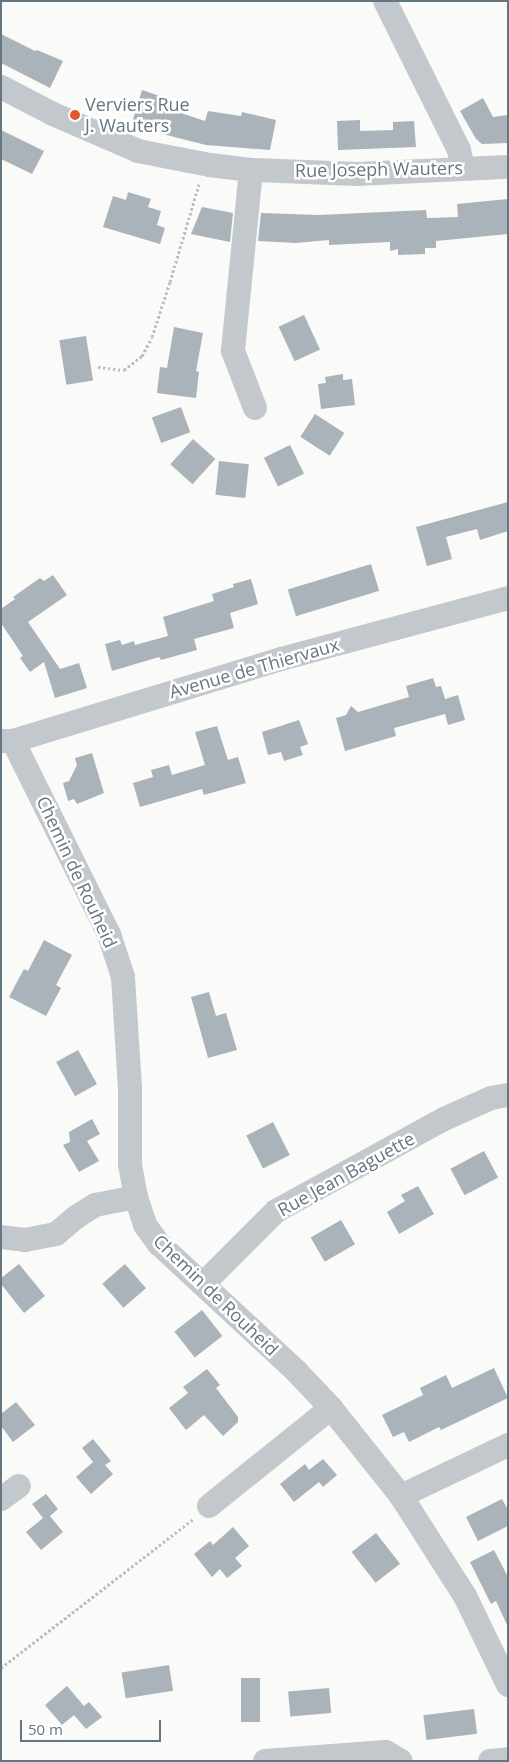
<!DOCTYPE html>
<html>
<head>
<meta charset="utf-8">
<style>
	body { margin:0 }
	#map { position:relative; width:509px; height:1762px; overflow:hidden; background:#fafaf8; font-family:"Open Sans",sans-serif }
	div>[style] { position:absolute }
	.building>* { inset:0; background:#aab3b9; transform-origin:0 0 }
	.path>* { height:3px; margin-top:-1.5px; transform-origin:0; background:repeating-linear-gradient(90deg,#bbbfc2 0 2.5px,transparent 0 5px) }
	.minor>* { height:24px; margin:-12px; padding:0 12px; transform-origin:12px; border-radius:12px; background:#c3c8cc }
	.dots>* { width:14px; height:14px; translate:-50% -50%; box-sizing:border-box; border:2px solid #fff; border-radius:50% }
	span { translate:-50% -50%; white-space:nowrap; text-align:center; line-height:1.15; -webkit-text-stroke:5px #fff; paint-order:stroke }
	.poi-label { font-size:18px; color:#657683 }
	.left { translate:0 -50%; text-align:left }
	.street-label { font-size:18px; color:#657683 }
	.frame { position:absolute; inset:0; border:2px solid #657683; pointer-events:none }
	.scale { position:absolute; left:20px; top:1720px; width:141px; height:22px; box-sizing:border-box; border:2px solid #657683; border-top:0; padding-left:6px; font-size:15px; line-height:18px; white-space:nowrap; color:#657683; -webkit-text-stroke:4px #fff; paint-order:stroke }
</style>
</head>
<body>
<div id="map">
	<div class="building">
		<i style="clip-path:polygon(1px 34px,35px 51px,37px 50px,63px 61px,50px 88px,1px 63px)"></i>
		<i style="clip-path:polygon(142px 90px,175px 101px,172px 110px,205px 121px,208px 111px,241px 116px,242px 112px,276px 120px,270px 150px,206px 145px,131px 126px)"></i>
		<i style="clip-path:polygon(483px 98px,493px 117px,508px 115px,508px 143px,482px 144px,476px 139px,460px 111px)"></i>
		<i style="clip-path:polygon(360px 120px,360px 131px,393px 130px,393px 122px,414px 121px,416px 147px,338px 150px,337px 121px)"></i>
		<i style="clip-path:polygon(1px 130px,44px 151px,32px 174px,1px 159px)"></i>
		<i style="clip-path:polygon(128px 192px,151px 199px,148px 207px,161px 211px,157px 225px,165px 228px,160px 244px,103px 227px,113px 196px,126px 200px)"></i>
		<i style="clip-path:polygon(508px 199px,508px 234px,436px 241px,436px 248px,425px 248px,425px 254px,398px 255px,398px 249px,390px 251px,390px 242px,329px 245px,329px 240px,296px 243px,258px 241px,261px 213px,319px 215px,426px 210px,427px 218px,458px 217px,457px 204px)"></i>
		<i style="clip-path:polygon(202px 207px,233px 213px,230px 242px,191px 234px)"></i>
		<i style="left:304px;top:315px;width:38px;height:28px;rotate:65deg"></i>
		<i style="clip-path:polygon(174px 327px,203px 333px,196px 371px,199px 372px,196px 398px,157px 393px,160px 367px,167px 368px)"></i>
		<i style="left:86px;top:336px;width:45px;height:27px;rotate:81deg"></i>
		<i style="clip-path:polygon(343px 374px,343px 380px,352px 379px,355px 405px,321px 409px,318px 384px,326px 383px,325px 377px)"></i>
		<i style="left:181px;top:407px;width:27px;height:31px;rotate:70deg"></i>
		<i style="left:315px;top:414px;width:35px;height:27px;rotate:33deg"></i>
		<i style="left:193px;top:439px;width:30px;height:34px;rotate:42deg"></i>
		<i style="left:290px;top:445px;width:32px;height:29px;rotate:64deg"></i>
		<i style="left:219px;top:461px;width:30px;height:34px;rotate:6deg"></i>
		<i style="clip-path:polygon(508px 502px,508px 531px,480px 540px,477px 529px,446px 537px,452px 559px,427px 566px,416px 527px)"></i>
		<i style="left:371px;top:564px;width:28px;height:87px;rotate:73deg"></i>
		<i style="clip-path:polygon(53px 575px,67px 595px,28px 622px,60px 669px,79px 663px,87px 688px,55px 698px,44px 662px,30px 672px,20px 658px,23px 656px,1px 623px,1px 609px,15px 599px,13px 597px,40px 578px,44px 581px)"></i>
		<i style="clip-path:polygon(251px 579px,258px 604px,230px 613px,234px 628px,194px 639px,197px 650px,161px 660px,159px 657px,112px 671px,105px 644px,120px 640px,122px 645px,134px 641px,135px 645px,168px 636px,163px 617px,214px 601px,212px 594px,234px 587px,233px 584px)"></i>
		<i style="clip-path:polygon(433px 678px,436px 687px,441px 686px,445px 699px,458px 695px,465px 720px,448px 725px,445px 714px,394px 728px,396px 736px,345px 751px,336px 718px,346px 715px,351px 706px,358px 712px,409px 697px,406px 686px)"></i>
		<i style="clip-path:polygon(299px 720px,308px 744px,300px 747px,303px 755px,284px 761px,281px 752px,268px 755px,262px 732px)"></i>
		<i style="clip-path:polygon(217px 726px,228px 760px,238px 757px,246px 783px,204px 795px,202px 789px,140px 807px,133px 783px,153px 777px,151px 770px,169px 765px,172px 775px,205px 765px,195px 732px)"></i>
		<i style="clip-path:polygon(92px 753px,104px 793px,77px 804px,74px 799px,68px 801px,63px 783px,69px 781px,77px 765px,75px 758px)"></i>
		<i style="clip-path:polygon(44px 940px,72px 955px,56px 985px,61px 988px,46px 1016px,9px 997px,24px 969px,28px 971px)"></i>
		<i style="clip-path:polygon(209px 992px,216px 1016px,226px 1013px,237px 1050px,208px 1058px,191px 997px)"></i>
		<i style="left:78px;top:1050px;width:39px;height:25px;rotate:61deg"></i>
		<i style="clip-path:polygon(92px 1119px,100px 1134px,87px 1141px,99px 1161px,79px 1172px,63px 1145px,70px 1142px,69px 1132px)"></i>
		<i style="left:273px;top:1122px;width:37px;height:30px;rotate:63deg"></i>
		<i style="left:484px;top:1151px;width:30px;height:38px;rotate:62deg"></i>
		<i style="clip-path:polygon(418px 1186px,434px 1214px,399px 1234px,387px 1212px,405px 1201px,401px 1195px)"></i>
		<i style="left:341px;top:1220px;width:28px;height:35px;rotate:60deg"></i>
		<i style="clip-path:polygon(19px 1264px,45px 1296px,24px 1313px,1px 1284px,1px 1278px)"></i>
		<i style="left:125px;top:1264px;width:32px;height:30px;rotate:49deg"></i>
		<i style="left:202px;top:1310px;width:33px;height:35px;rotate:52deg"></i>
		<i style="clip-path:polygon(494px 1368px,508px 1398px,441px 1430px,439px 1427px,409px 1442px,404px 1432px,393px 1437px,382px 1415px,423px 1395px,420px 1388px,446px 1375px,452px 1388px)"></i>
		<i style="clip-path:polygon(207px 1369px,220px 1385px,216px 1388px,238px 1417px,238px 1422px,223px 1436px,204px 1415px,186px 1430px,169px 1408px,188px 1393px,183px 1387px)"></i>
		<i style="clip-path:polygon(16px 1402px,35px 1425px,13px 1442px,1px 1426px,1px 1414px)"></i>
		<i style="clip-path:polygon(93px 1439px,111px 1461px,105px 1465px,113px 1474px,91px 1494px,76px 1477px,93px 1462px,82px 1448px)"></i>
		<i style="clip-path:polygon(323px 1459px,337px 1475px,323px 1487px,319px 1482px,294px 1502px,280px 1484px,305px 1464px,309px 1470px)"></i>
		<i style="clip-path:polygon(46px 1494px,58px 1509px,50px 1516px,63px 1532px,41px 1550px,26px 1532px,43px 1518px,32px 1504px)"></i>
		<i style="clip-path:polygon(502px 1499px,508px 1510px,508px 1526px,478px 1541px,466px 1517px)"></i>
		<i style="clip-path:polygon(233px 1527px,249px 1546px,235px 1558px,242px 1566px,227px 1578px,220px 1569px,212px 1577px,194px 1554px,210px 1541px,213px 1545px)"></i>
		<i style="left:376px;top:1533px;width:39px;height:31px;rotate:52deg"></i>
		<i style="clip-path:polygon(494px 1550px,508px 1577px,508px 1627px,496px 1601px,491px 1604px,470px 1562px)"></i>
		<i style="left:169px;top:1665px;width:26px;height:48px;rotate:81deg"></i>
		<i style="left:241px;top:1678px;width:19px;height:44px"></i>
		<i style="clip-path:polygon(67px 1686px,84px 1706px,89px 1702px,102px 1717px,86px 1729px,74px 1715px,62px 1725px,45px 1705px)"></i>
		<i style="left:329px;top:1688px;width:25px;height:41px;rotate:85deg"></i>
		<i style="left:474px;top:1709px;width:25px;height:51px;rotate:83deg"></i>
	</div>
	<div class="path">
		<i style="left:98px;top:367px;width:26px;rotate:7deg"></i>
		<i style="left:124px;top:370px;width:23px;rotate:-38deg"></i>
		<i style="left:142px;top:356px;width:21px;rotate:-62deg"></i>
		<i style="left:152px;top:337px;width:58px;rotate:-71.9deg"></i>
		<i style="left:170px;top:282px;width:102px;rotate:-73.5deg"></i>
		<i style="left:1px;top:1668px;width:243px;rotate:-37.8deg"></i>
	</div>
	<div class="minor">
		<i style="left:385px;top:1px;width:166px;rotate:63.6deg"></i>
		<i style="left:459px;top:150px;width:18px;rotate:77deg"></i>
		<i style="left:1px;top:87px;width:59px;rotate:27.4deg"></i>
		<i style="left:53px;top:114px;width:93px;rotate:23.5deg"></i>
		<i style="left:138px;top:151px;width:73px;rotate:11deg"></i>
		<i style="left:210px;top:165px;width:41px;rotate:7deg"></i>
		<i style="left:251px;top:170px;width:106px;rotate:2.2deg"></i>
		<i style="left:357px;top:174px;width:151px;rotate:-2.7deg"></i>
		<i style="left:251px;top:170px;width:182px;rotate:95.7deg"></i>
		<i style="left:233px;top:351px;width:61px;rotate:68.9deg"></i>
		<i style="left:1px;top:741px;width:12px"></i>
		<i style="left:13px;top:741px;width:280px;rotate:-17deg"></i>
		<i style="left:281px;top:659px;width:235px;rotate:-15deg"></i>
		<i style="left:13px;top:741px;width:216px;rotate:63.6deg"></i>
		<i style="left:109px;top:934px;width:45px;rotate:72deg"></i>
		<i style="left:123px;top:977px;width:110px;rotate:86.4deg"></i>
		<i style="left:130px;top:1087px;width:77px;rotate:90deg"></i>
		<i style="left:130px;top:1164px;width:34px;rotate:80deg"></i>
		<i style="left:136px;top:1197px;width:29px;rotate:72deg"></i>
		<i style="left:145px;top:1225px;width:24px;rotate:54deg"></i>
		<i style="left:159px;top:1244px;width:188px;rotate:42.8deg"></i>
		<i style="left:297px;top:1372px;width:50px;rotate:46.6deg"></i>
		<i style="left:331px;top:1408px;width:112px;rotate:51.5deg"></i>
		<i style="left:401px;top:1496px;width:119px;rotate:57.4deg"></i>
		<i style="left:465px;top:1596px;width:99px;rotate:64.2deg"></i>
		<i style="left:1px;top:1237px;width:24px;rotate:7deg"></i>
		<i style="left:25px;top:1240px;width:32px;rotate:-11deg"></i>
		<i style="left:56px;top:1234px;width:26px;rotate:-40deg"></i>
		<i style="left:76px;top:1217px;width:22px;rotate:-32deg"></i>
		<i style="left:95px;top:1205px;width:42px;rotate:-11deg"></i>
		<i style="left:203px;top:1284px;width:103px;rotate:-45deg"></i>
		<i style="left:276px;top:1211px;width:192px;rotate:-28.7deg"></i>
		<i style="left:444px;top:1119px;width:51px;rotate:-24.1deg"></i>
		<i style="left:491px;top:1098px;width:17px;rotate:-10deg"></i>
		<i style="left:401px;top:1496px;width:119px;rotate:-25.5deg"></i>
		<i style="left:1px;top:1499px;width:22px;rotate:-36deg"></i>
		<i style="left:209px;top:1506px;width:156px;rotate:-38.8deg"></i>
		<i style="left:265px;top:1761px;width:121px;rotate:-4.3deg"></i>
		<i style="left:386px;top:1752px;width:17px;rotate:31deg"></i>
		<i style="left:490px;top:1761px;width:18px;rotate:-6deg"></i>
	</div>
	<div class="dots">
		<i style="left:75px;top:115px;background:#e4572e"></i>
	</div>
	<div class="poi-label">
		<span class="left" style="left:85px;top:115px">Verviers Rue<br>J. Wauters</span>
	</div>
	<div class="street-label">
		<span style="left:379px;top:169px;rotate:-1deg">Rue Joseph Wauters</span>
		<span style="left:254px;top:668px;rotate:-16deg">Avenue de Thiervaux</span>
		<span style="left:77px;top:872px;rotate:65deg">Chemin de Rouheid</span>
		<span style="left:346px;top:1174px;rotate:-29deg">Rue Jean Baguette</span>
		<span style="left:216px;top:1295px;rotate:44deg">Chemin de Rouheid</span>
	</div>
	<div class="frame"></div>
	<div class="scale">50 m</div>
</div>
</body>
</html>
